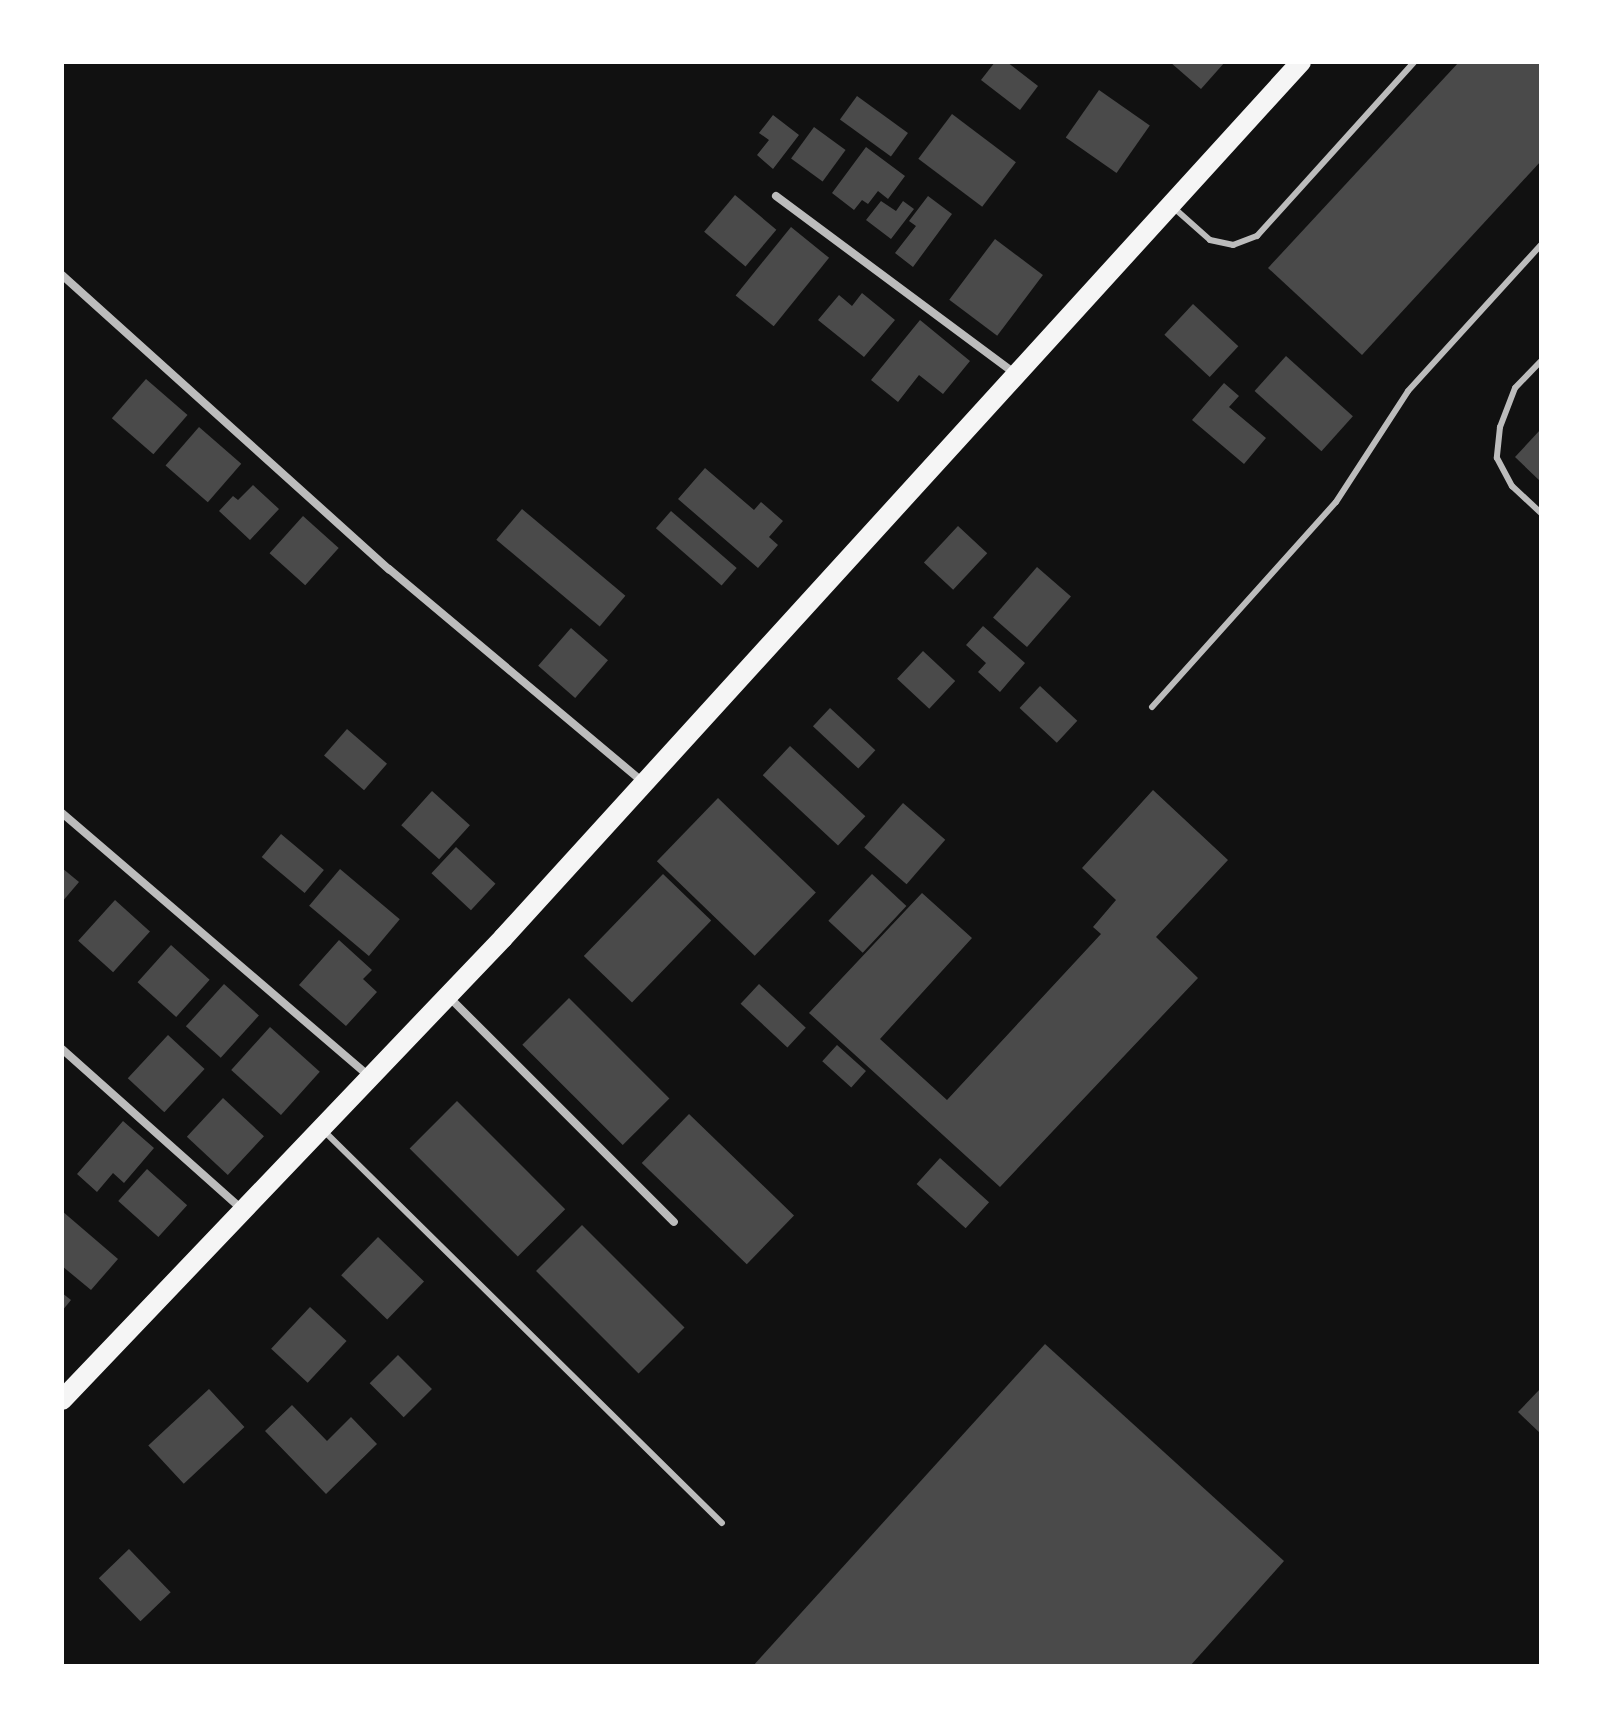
<!DOCTYPE html>
<html>
<head>
<meta charset="utf-8">
<style>
	body { margin:0 }
	#map { position:relative; width:1603px; height:1728px; overflow:hidden; background:#111; font-family:Mulish,sans-serif }
	div>[style] { position:absolute }
	.building>* { inset:0; background:#4a4a4a; transform-origin:0 0 }
	.service>* { height:6px; margin:-3px; padding:0 3px; transform-origin:3px; border-radius:3px; background:#bcbcbc }
	.minor>* { height:8px; margin:-4px; padding:0 4px; transform-origin:4px; border-radius:4px; background:#bcbcbc }
	.primary>* { height:20px; margin:-10px; padding:0 10px; transform-origin:10px; border-radius:10px; background:#f5f5f5 }
	span { translate:-50% -50%; white-space:nowrap; text-align:center; line-height:1.15; -webkit-text-stroke:8px #fff; paint-order:stroke }
	.frame { position:absolute; inset:0; border:64px solid #fff; pointer-events:none }
</style>
</head>
<body>
<div id="map">
	<div class="building">
		<i style="clip-path:polygon(995px 62px,1007px 62px,1038px 86px,1020px 110px,981px 80px)"></i>
		<i style="clip-path:polygon(1170px 62px,1225px 62px,1201px 89px)"></i>
		<i style="clip-path:polygon(1459px 62px,1541px 62px,1541px 161px,1362px 355px,1268px 268px)"></i>
		<i style="left:1099px;top:90px;width:62px;height:58px;rotate:35deg"></i>
		<i style="left:857px;top:96px;width:63px;height:29px;rotate:36deg"></i>
		<i style="left:952px;top:114px;width:80px;height:56px;rotate:37deg"></i>
		<i style="clip-path:polygon(773px 115px,799px 135px,773px 169px,757px 155px,769px 140px,759px 133px)"></i>
		<i style="left:814px;top:127px;width:39px;height:39px;rotate:36deg"></i>
		<i style="clip-path:polygon(866px 147px,905px 176px,888px 199px,878px 191px,868px 204px,862px 200px,854px 210px,832px 193px)"></i>
		<i style="left:735px;top:195px;width:54px;height:48px;rotate:40deg"></i>
		<i style="clip-path:polygon(928px 196px,952px 214px,913px 267px,895px 253px,916px 226px,909px 221px)"></i>
		<i style="clip-path:polygon(881px 201px,896px 211px,903px 201px,914px 209px,891px 239px,866px 220px)"></i>
		<i style="left:791px;top:227px;width:49px;height:88px;rotate:39deg"></i>
		<i style="left:995px;top:239px;width:60px;height:76px;rotate:37deg"></i>
		<i style="clip-path:polygon(862px 293px,895px 320px,864px 357px,818px 320px,839px 295px,852px 306px)"></i>
		<i style="left:1193px;top:304px;width:62px;height:42px;rotate:43deg"></i>
		<i style="clip-path:polygon(920px 320px,970px 361px,943px 394px,919px 375px,898px 402px,871px 380px)"></i>
		<i style="left:1286px;top:356px;width:90px;height:47px;rotate:42deg"></i>
		<i style="left:146px;top:379px;width:55px;height:52px;rotate:41deg"></i>
		<i style="clip-path:polygon(1224px 383px,1239px 396px,1229px 407px,1266px 438px,1244px 464px,1192px 420px)"></i>
		<i style="left:199px;top:427px;width:56px;height:51px;rotate:41deg"></i>
		<i style="clip-path:polygon(1541px 429px,1541px 482px,1515px 457px)"></i>
		<i style="clip-path:polygon(705px 468px,754px 510px,761px 502px,783px 521px,769px 537px,778px 545px,758px 568px,678px 499px)"></i>
		<i style="clip-path:polygon(253px 485px,279px 509px,250px 540px,219px 511px,233px 496px,238px 500px)"></i>
		<i style="left:522px;top:509px;width:135px;height:40px;rotate:40deg"></i>
		<i style="left:671px;top:511px;width:87px;height:23px;rotate:41deg"></i>
		<i style="left:303px;top:516px;width:48px;height:50px;rotate:42deg"></i>
		<i style="left:958px;top:526px;width:40px;height:50px;rotate:43deg"></i>
		<i style="left:1037px;top:567px;width:45px;height:67px;rotate:41deg"></i>
		<i style="clip-path:polygon(983px 626px,1025px 663px,1000px 692px,978px 672px,986px 663px,966px 645px)"></i>
		<i style="left:571px;top:628px;width:49px;height:50px;rotate:41deg"></i>
		<i style="left:923px;top:651px;width:44px;height:38px;rotate:43deg"></i>
		<i style="left:1040px;top:686px;width:51px;height:30px;rotate:43deg"></i>
		<i style="left:830px;top:708px;width:62px;height:25px;rotate:43deg"></i>
		<i style="left:347px;top:729px;width:53px;height:35px;rotate:41deg"></i>
		<i style="left:790px;top:746px;width:103px;height:40px;rotate:43deg"></i>
		<i style="clip-path:polygon(1153px 790px,1228px 860px,1156px 937px,1198px 978px,1000px 1187px,809px 1013px,922px 893px,972px 938px,880px 1039px,947px 1100px,1101px 934px,1093px 927px,1116px 900px,1082px 868px)"></i>
		<i style="left:432px;top:791px;width:51px;height:46px;rotate:42deg"></i>
		<i style="left:718px;top:798px;width:136px;height:88px;rotate:44deg"></i>
		<i style="left:903px;top:803px;width:56px;height:59px;rotate:41deg"></i>
		<i style="left:281px;top:834px;width:56px;height:30px;rotate:40deg"></i>
		<i style="left:456px;top:847px;width:54px;height:36px;rotate:43deg"></i>
		<i style="clip-path:polygon(62px 868px,79px 882px,62px 902px)"></i>
		<i style="left:340px;top:869px;width:78px;height:48px;rotate:40deg"></i>
		<i style="left:663px;top:874px;width:67px;height:114px;rotate:44deg"></i>
		<i style="left:872px;top:874px;width:47px;height:64px;rotate:43deg"></i>
		<i style="left:115px;top:900px;width:47px;height:55px;rotate:42deg"></i>
		<i style="clip-path:polygon(339px 940px,372px 970px,363px 979px,377px 992px,346px 1026px,299px 985px)"></i>
		<i style="left:171px;top:945px;width:52px;height:50px;rotate:42deg"></i>
		<i style="left:224px;top:984px;width:47px;height:57px;rotate:42deg"></i>
		<i style="left:759px;top:984px;width:64px;height:27px;rotate:43deg"></i>
		<i style="left:569px;top:998px;width:142px;height:66px;rotate:45deg"></i>
		<i style="left:270px;top:1027px;width:67px;height:58px;rotate:42deg"></i>
		<i style="left:168px;top:1035px;width:50px;height:59px;rotate:43deg"></i>
		<i style="left:837px;top:1045px;width:39px;height:22px;rotate:42deg"></i>
		<i style="left:223px;top:1098px;width:56px;height:53px;rotate:43deg"></i>
		<i style="left:457px;top:1101px;width:153px;height:67px;rotate:45deg"></i>
		<i style="left:689px;top:1114px;width:146px;height:68px;rotate:44deg"></i>
		<i style="clip-path:polygon(123px 1121px,154px 1148px,124px 1183px,113px 1173px,97px 1192px,77px 1174px)"></i>
		<i style="left:940px;top:1158px;width:66px;height:35px;rotate:42deg"></i>
		<i style="left:147px;top:1169px;width:54px;height:43px;rotate:42deg"></i>
		<i style="clip-path:polygon(62px 1211px,118px 1259px,91px 1290px,62px 1266px)"></i>
		<i style="left:582px;top:1225px;width:145px;height:65px;rotate:45deg"></i>
		<i style="left:378px;top:1237px;width:64px;height:53px;rotate:44deg"></i>
		<i style="clip-path:polygon(62px 1293px,71px 1300px,62px 1311px)"></i>
		<i style="left:310px;top:1307px;width:50px;height:57px;rotate:43deg"></i>
		<i style="clip-path:polygon(1045px 1344px,1284px 1561px,1190px 1666px,753px 1666px)"></i>
		<i style="left:398px;top:1355px;width:48px;height:40px;rotate:45deg"></i>
		<i style="clip-path:polygon(1541px 1388px,1541px 1434px,1518px 1412px)"></i>
		<i style="left:209px;top:1389px;width:52px;height:83px;rotate:47deg"></i>
		<i style="clip-path:polygon(292px 1405px,327px 1441px,351px 1417px,377px 1444px,326px 1494px,265px 1431px)"></i>
		<i style="left:129px;top:1549px;width:60px;height:42px;rotate:46deg"></i>
	</div>
	<div class="service">
		<i style="left:1174px;top:208px;width:48px;rotate:41.6deg"></i>
		<i style="left:1210px;top:240px;width:24px;rotate:12deg"></i>
		<i style="left:1233px;top:245px;width:26px;rotate:-21deg"></i>
		<i style="left:1257px;top:236px;width:234px;rotate:-47.9deg"></i>
		<i style="left:1541px;top:361px;width:37px;rotate:134deg"></i>
		<i style="left:1515px;top:388px;width:42px;rotate:111deg"></i>
		<i style="left:1500px;top:427px;width:31px;rotate:96deg"></i>
		<i style="left:1497px;top:458px;width:32px;rotate:62deg"></i>
		<i style="left:1512px;top:486px;width:40px;rotate:43deg"></i>
		<i style="left:1152px;top:707px;width:275px;rotate:-48.1deg"></i>
		<i style="left:1336px;top:502px;width:132px;rotate:-57deg"></i>
		<i style="left:1408px;top:391px;width:197px;rotate:-47.7deg"></i>
		<i style="left:323px;top:1130px;width:560px;rotate:44.57deg"></i>
	</div>
	<div class="minor">
		<i style="left:776px;top:196px;width:299px;rotate:36.6deg"></i>
		<i style="left:62px;top:275px;width:440px;rotate:42deg"></i>
		<i style="left:389px;top:569px;width:331px;rotate:40deg"></i>
		<i style="left:62px;top:813px;width:403px;rotate:40.6deg"></i>
		<i style="left:449px;top:997px;width:318px;rotate:45deg"></i>
		<i style="left:62px;top:1049px;width:244px;rotate:41.7deg"></i>
	</div>
	<div class="primary">
		<i style="left:62px;top:1400px;width:639px;rotate:-46.33deg"></i>
		<i style="left:503px;top:938px;width:1185px;rotate:-47.67deg"></i>
	</div>
	<div class="frame"></div>
</div>
</body>
</html>
